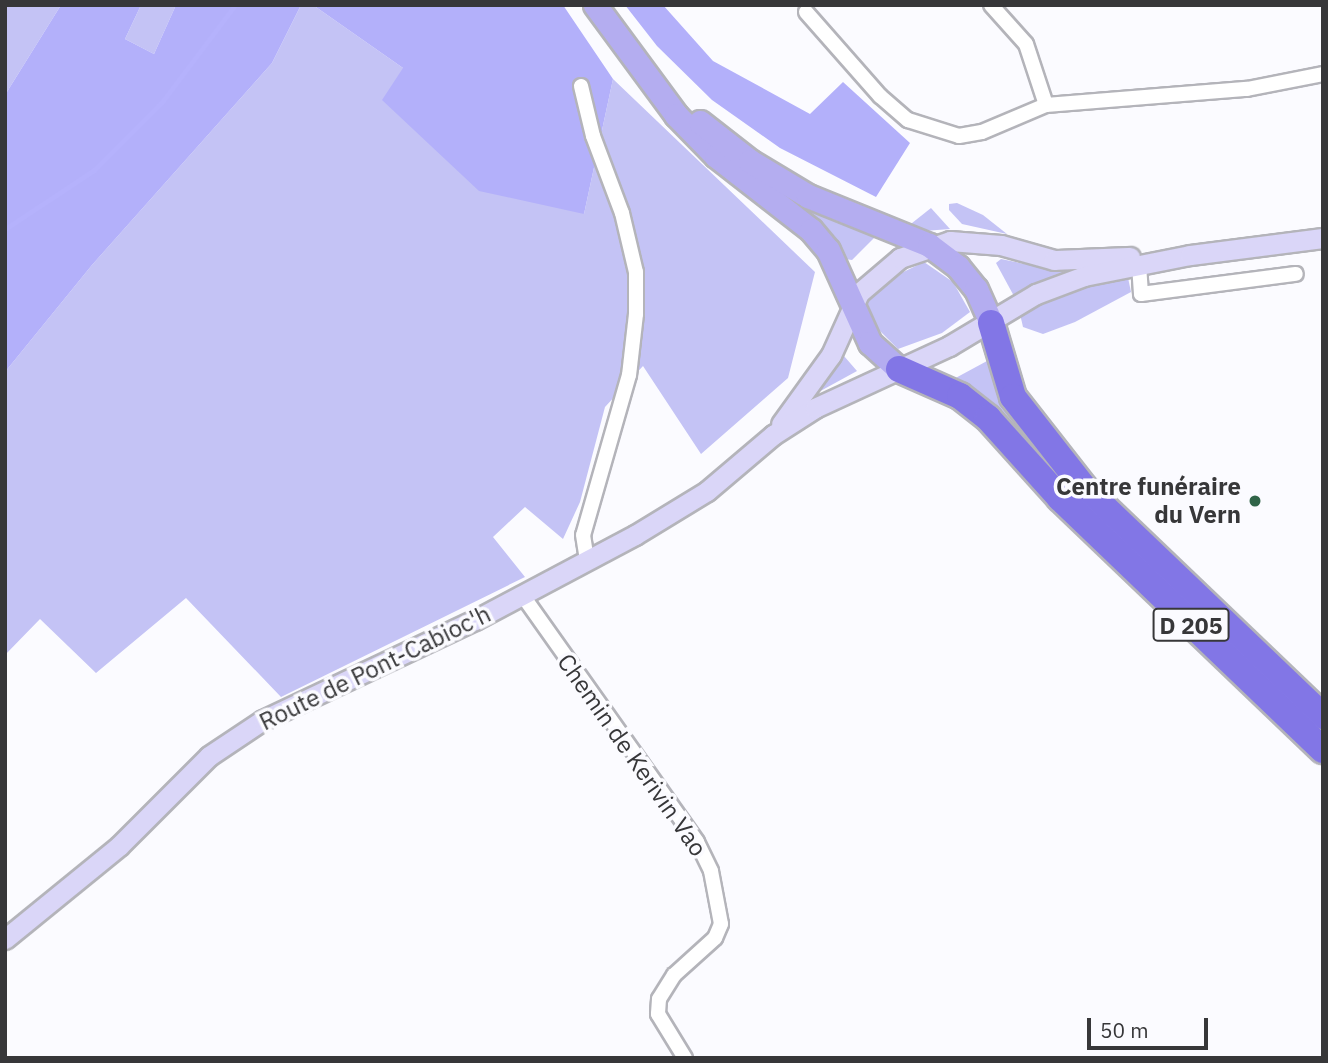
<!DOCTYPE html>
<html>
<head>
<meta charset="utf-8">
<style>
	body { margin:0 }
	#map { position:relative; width:1328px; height:1063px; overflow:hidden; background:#fbfbff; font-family:"IBM Plex Sans",sans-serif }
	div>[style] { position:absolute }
	.green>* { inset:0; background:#c4c3f5 }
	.forest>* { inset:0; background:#b3b0fa }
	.stream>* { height:5px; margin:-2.5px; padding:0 2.5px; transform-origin:2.5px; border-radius:2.5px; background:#b5b2fc }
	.roads { filter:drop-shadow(2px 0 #b4b4ba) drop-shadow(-2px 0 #b4b4ba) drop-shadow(0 2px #b4b4ba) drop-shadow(0 -2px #b4b4ba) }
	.street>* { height:14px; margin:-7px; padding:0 7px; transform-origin:7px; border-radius:7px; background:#fff }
	.secondary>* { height:19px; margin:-9.5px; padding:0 9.5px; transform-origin:9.5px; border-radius:9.5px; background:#dad6f8 }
	.primary>* { height:23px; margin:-11.5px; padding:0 11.5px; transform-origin:11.5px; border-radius:11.5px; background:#b4adf0 }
	.highway>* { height:26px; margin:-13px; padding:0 13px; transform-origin:13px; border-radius:13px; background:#8276e6 }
	.dots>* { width:19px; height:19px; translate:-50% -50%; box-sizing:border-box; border:4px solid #fbfbff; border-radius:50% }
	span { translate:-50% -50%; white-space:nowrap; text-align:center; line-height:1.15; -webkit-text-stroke:7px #fbfbff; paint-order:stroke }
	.shield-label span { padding:2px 5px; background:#fbfbff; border:2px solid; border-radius:5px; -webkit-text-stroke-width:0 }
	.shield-label { font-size:23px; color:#373739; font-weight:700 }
	.poi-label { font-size:24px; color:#373739; font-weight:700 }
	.right { translate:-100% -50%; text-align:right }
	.street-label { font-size:24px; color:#373739 }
	.frame { position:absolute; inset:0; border:7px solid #373739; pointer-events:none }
	.scale { position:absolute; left:1087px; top:1018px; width:121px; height:32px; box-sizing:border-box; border:4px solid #373739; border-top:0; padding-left:9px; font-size:21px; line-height:24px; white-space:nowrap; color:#373739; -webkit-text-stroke:5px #fbfbff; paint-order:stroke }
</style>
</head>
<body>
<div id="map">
	<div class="green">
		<i style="clip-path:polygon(5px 5px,61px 5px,5px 95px)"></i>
		<i style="clip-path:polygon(141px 5px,176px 5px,154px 54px,125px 39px)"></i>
		<i style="clip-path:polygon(301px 5px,313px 5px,403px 68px,584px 214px,613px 79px,815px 272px,788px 378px,701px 454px,643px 366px,605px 407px,580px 502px,563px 539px,525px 507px,493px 537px,525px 577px,281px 697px,186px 598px,96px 673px,40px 619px,5px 655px,5px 372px,92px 265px,272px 63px)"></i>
		<i style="clip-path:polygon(801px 202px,858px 230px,877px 235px,852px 260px,845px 259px,828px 232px,798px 206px)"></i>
		<i style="clip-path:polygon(957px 203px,983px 215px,1007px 234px,962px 224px,949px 210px,949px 204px)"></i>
		<i style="clip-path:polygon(931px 208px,950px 229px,924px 231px,907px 227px)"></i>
		<i style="clip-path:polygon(1001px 259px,1062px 272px,1062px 276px,1015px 298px,996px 263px)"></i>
		<i style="clip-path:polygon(924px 262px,953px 282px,970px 312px,942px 333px,898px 349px,879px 330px,867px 303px,891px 278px)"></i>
		<i style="clip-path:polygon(1127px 273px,1131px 292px,1075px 322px,1043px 334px,1023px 327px,1020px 314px,1043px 301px)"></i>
		<i style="clip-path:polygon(844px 356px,857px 371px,815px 394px,837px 367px)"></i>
		<i style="clip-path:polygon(987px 361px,998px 396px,1021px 430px,1071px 489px,950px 381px)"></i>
	</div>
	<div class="forest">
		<i style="clip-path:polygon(61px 5px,141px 5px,125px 39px,154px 54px,176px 5px,301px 5px,272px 63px,92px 265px,5px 372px,5px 95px)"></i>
		<i style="clip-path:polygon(313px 5px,563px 5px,613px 79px,584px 214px,479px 191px,382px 100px,403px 68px)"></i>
		<i style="clip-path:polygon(625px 5px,663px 5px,713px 61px,810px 114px,843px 82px,910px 143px,876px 197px,780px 148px,712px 100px,657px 46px)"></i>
	</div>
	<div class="stream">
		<i style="left:5px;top:229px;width:107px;rotate:-33.5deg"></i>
		<i style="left:94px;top:170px;width:96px;rotate:-45deg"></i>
		<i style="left:162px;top:102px;width:121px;rotate:-53deg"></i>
	</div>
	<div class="roads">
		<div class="street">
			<i style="left:991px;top:5px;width:52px;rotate:48.1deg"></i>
			<i style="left:1026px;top:44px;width:64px;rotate:71.8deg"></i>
			<i style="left:806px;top:12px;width:112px;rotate:48.6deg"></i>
			<i style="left:880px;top:96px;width:37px;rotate:41deg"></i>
			<i style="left:908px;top:120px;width:53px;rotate:17.4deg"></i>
			<i style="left:959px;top:136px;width:23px;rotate:-10deg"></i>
			<i style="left:982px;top:132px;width:69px;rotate:-22.9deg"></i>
			<i style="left:1046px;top:105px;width:202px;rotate:-4.6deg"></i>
			<i style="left:1247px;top:89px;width:77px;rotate:-11.2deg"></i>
			<i style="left:581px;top:86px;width:51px;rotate:76.5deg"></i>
			<i style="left:593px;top:136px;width:82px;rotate:69.4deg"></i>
			<i style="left:622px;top:213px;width:61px;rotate:76.7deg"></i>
			<i style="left:636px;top:272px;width:42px;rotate:90deg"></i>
			<i style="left:636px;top:314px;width:61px;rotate:96.5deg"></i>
			<i style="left:629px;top:375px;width:166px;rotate:106deg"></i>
			<i style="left:583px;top:535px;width:25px;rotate:81deg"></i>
			<i style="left:1139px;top:265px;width:29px;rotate:86deg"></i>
			<i style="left:1141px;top:294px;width:156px;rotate:-7.4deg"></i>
			<i style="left:523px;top:596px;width:301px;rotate:54.7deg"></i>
			<i style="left:697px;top:842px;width:32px;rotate:64deg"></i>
			<i style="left:711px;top:871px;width:54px;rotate:79.3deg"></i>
			<i style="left:721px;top:924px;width:15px;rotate:113deg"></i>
			<i style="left:715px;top:938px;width:55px;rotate:137.9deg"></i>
			<i style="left:674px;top:975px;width:28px;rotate:122deg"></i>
			<i style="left:659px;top:999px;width:15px;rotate:94deg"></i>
			<i style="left:658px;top:1014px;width:52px;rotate:58.5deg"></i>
		</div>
		<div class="secondary">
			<i style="left:781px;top:424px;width:85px;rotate:-54.1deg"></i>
			<i style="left:831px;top:355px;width:68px;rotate:-65.7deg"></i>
			<i style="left:859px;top:293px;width:54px;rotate:-40.5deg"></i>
			<i style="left:900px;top:258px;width:53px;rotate:-18.8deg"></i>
			<i style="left:950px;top:241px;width:51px;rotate:4.5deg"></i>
			<i style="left:1001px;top:245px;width:55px;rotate:15.8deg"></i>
			<i style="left:1054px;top:260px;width:76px;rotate:-2.3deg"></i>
			<i style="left:5px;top:939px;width:147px;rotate:-39.2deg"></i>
			<i style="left:119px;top:846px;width:127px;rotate:-45deg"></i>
			<i style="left:209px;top:756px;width:65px;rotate:-33.7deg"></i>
			<i style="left:263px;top:720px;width:234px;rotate:-25.3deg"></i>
			<i style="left:475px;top:620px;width:181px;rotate:-28deg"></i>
			<i style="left:635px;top:535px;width:84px;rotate:-31.4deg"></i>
			<i style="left:707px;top:491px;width:87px;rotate:-40.3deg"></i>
			<i style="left:773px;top:435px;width:50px;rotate:-32.7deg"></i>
			<i style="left:815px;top:408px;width:148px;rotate:-24.8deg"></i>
			<i style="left:949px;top:346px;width:101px;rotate:-30.9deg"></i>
			<i style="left:1036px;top:294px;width:51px;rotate:-20.6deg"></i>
			<i style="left:1084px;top:276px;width:108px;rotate:-11.2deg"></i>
			<i style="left:1190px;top:255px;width:134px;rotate:-7.3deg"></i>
		</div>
		<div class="primary">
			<i style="left:595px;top:5px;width:137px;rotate:53.6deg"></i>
			<i style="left:676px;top:115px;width:57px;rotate:45.7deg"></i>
			<i style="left:716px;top:156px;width:120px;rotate:37.9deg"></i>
			<i style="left:811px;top:230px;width:26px;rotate:50deg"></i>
			<i style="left:828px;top:250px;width:102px;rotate:65.7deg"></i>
			<i style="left:870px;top:343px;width:39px;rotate:42deg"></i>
			<i style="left:700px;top:122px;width:63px;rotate:38deg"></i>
			<i style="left:750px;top:161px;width:68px;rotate:31.1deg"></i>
			<i style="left:808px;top:196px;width:131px;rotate:22deg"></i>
			<i style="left:929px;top:245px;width:36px;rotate:37deg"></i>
			<i style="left:958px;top:267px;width:28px;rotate:51deg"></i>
			<i style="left:976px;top:289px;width:37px;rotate:66deg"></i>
		</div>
		<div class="highway">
			<i style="left:991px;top:323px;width:77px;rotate:73.4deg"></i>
			<i style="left:1013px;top:397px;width:115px;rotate:52deg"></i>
			<i style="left:1084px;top:488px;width:330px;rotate:43.7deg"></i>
			<i style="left:899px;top:369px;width:67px;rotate:23.9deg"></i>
			<i style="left:960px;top:396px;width:36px;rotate:38deg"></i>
			<i style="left:988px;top:418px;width:108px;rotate:48deg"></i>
			<i style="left:1060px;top:498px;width:364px;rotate:43.8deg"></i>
		</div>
	</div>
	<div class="dots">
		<i style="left:1255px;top:501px;background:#306448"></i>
	</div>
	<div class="shield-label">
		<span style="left:1191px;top:625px">D 205</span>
	</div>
	<div class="poi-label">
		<span class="right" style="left:1241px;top:501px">Centre funéraire<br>du Vern</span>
	</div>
	<div class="street-label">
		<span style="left:375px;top:668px;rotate:-26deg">Route de Pont-Cabioc'h</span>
		<span style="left:632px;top:755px;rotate:55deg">Chemin de Kerivin Vao</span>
	</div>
	<div class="frame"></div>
	<div class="scale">50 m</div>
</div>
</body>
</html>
